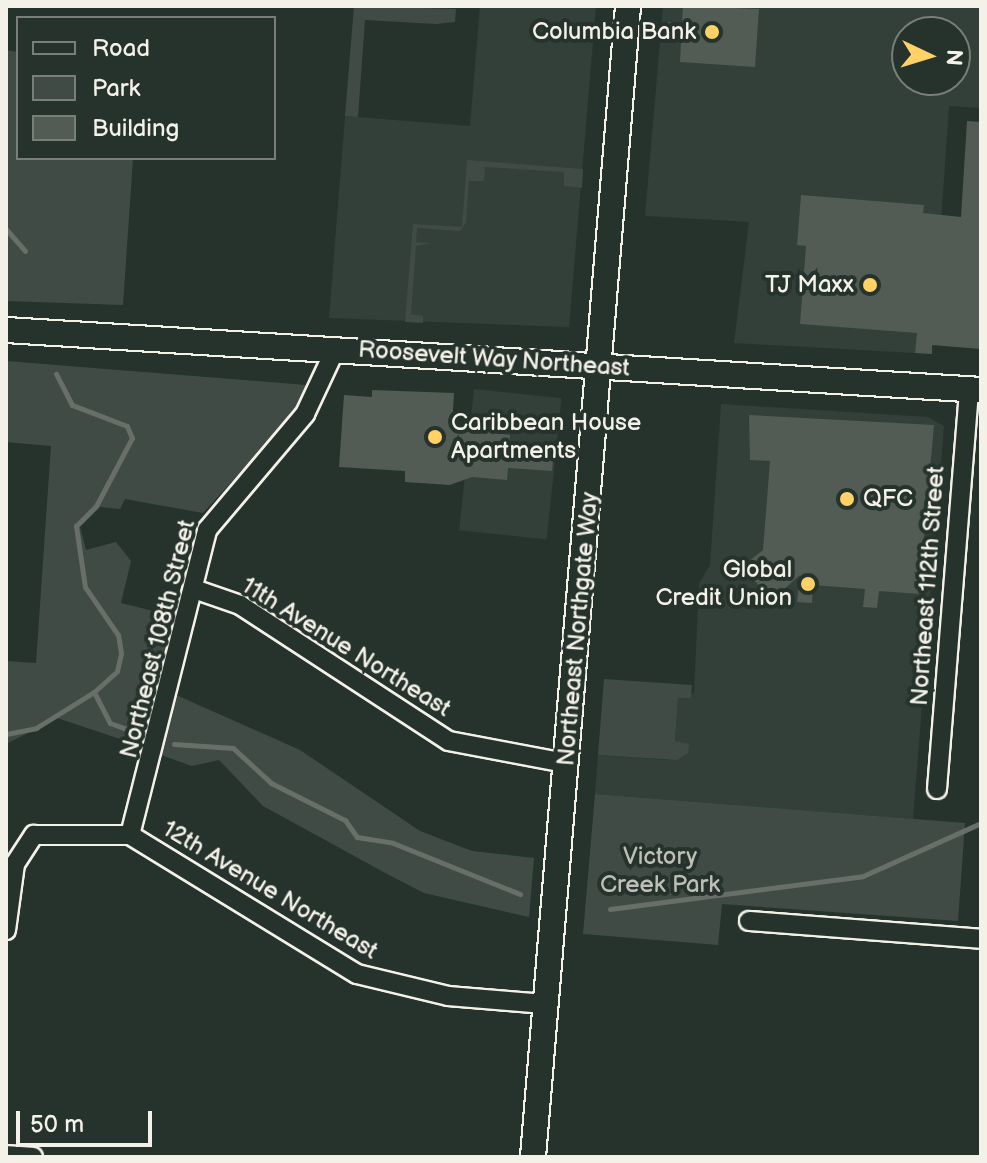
<!DOCTYPE html>
<html>
<head>
<meta charset="utf-8">
<style>
	body { margin:0 }
	#map { position:relative; width:987px; height:1163px; overflow:hidden; background:#26332d; font-family:"Balsamiq Sans",sans-serif }
	div>[style] { position:absolute }
	.built>* { inset:0; background:#333f39; transform-origin:0 0 }
	.green>* { inset:0; background:#414b45 }
	.stream>* { height:5px; margin:-2.5px; padding:0 2.5px; transform-origin:2.5px; border-radius:2.5px; background:#676f68 }
	.building>* { inset:0; background:#525c55 }
	.roads { filter:drop-shadow(2px 0 #f4f1e8) drop-shadow(-2px 0 #f4f1e8) drop-shadow(0 2px #f4f1e8) drop-shadow(0 -2px #f4f1e8) }
	.minor>* { height:18px; margin:-9px; padding:0 9px; transform-origin:9px; border-radius:9px; background:#26332d }
	.major>* { height:24px; margin:-12px; padding:0 12px; transform-origin:12px; border-radius:12px; background:#26332d }
	.dots>* { width:22px; height:22px; translate:-50% -50%; box-sizing:border-box; border:4px solid #26332d; border-radius:50% }
	span { translate:-50% -50%; white-space:nowrap; text-align:center; line-height:1.15; -webkit-text-stroke:8px #26332d; paint-order:stroke }
	.poi-label { font-size:24px; color:#f4f1e8 }
	.right { translate:-100% -50%; text-align:right }
	.left { translate:0 -50%; text-align:left }
	.street-label { font-size:24px; color:#f4f1e8 }
	.park-label { font-size:24px; color:#bebfb7 }
	.frame { position:absolute; inset:0; border:8px solid #f4f1e8; pointer-events:none }
	.legend { position:absolute; left:16px; top:16px; width:260px; height:144px; box-sizing:border-box; background:#26332d; border:2px solid #787f78; margin:0; padding:10px 14px; list-style:none; font-size:24px; color:#f4f1e8 }
	.legend li { display:flex; align-items:center; gap:16px; height:40px }
	.legend b { width:40px; border:2px solid #787f78 }
	.north { position:absolute; left:891px; top:16px; width:80px; height:80px; box-sizing:border-box; background:#26332d; border:2px solid #787f78; border-radius:50%; rotate:94deg; font-size:22px; font-weight:700; line-height:32px; text-align:center; color:#f4f1e8 }
	.north::after { content:''; display:block; margin:auto; width:28px; height:36px; background:#ffd166; clip-path:polygon(50% 0,100% 100%,50% 72%,0 100%) }
	.scale { position:absolute; left:16px; top:1111px; width:136px; height:36px; box-sizing:border-box; border:4px solid #f4f1e8; border-top:0; padding-left:10px; font-size:24px; line-height:28px; white-space:nowrap; color:#f4f1e8; -webkit-text-stroke:6px #26332d; paint-order:stroke }
</style>
</head>
<body>
<div id="map">
	<div class="built">
		<i style="clip-path:polygon(480px 6px,596px 6px,569px 327px,329px 318px,345px 116px,470px 126px)"></i>
		<i style="clip-path:polygon(evenodd,663px 6px,981px 6px,981px 108px,949px 106px,932px 354px,734px 343px,749px 222px,645px 216px,663px 6px,907px 32px,955px 32px,955px 80px,907px 80px,907px 32px)"></i>
		<i style="left:474px;top:389px;width:88px;height:142px;rotate:6deg"></i>
		<i style="clip-path:polygon(721px 404px,928px 417px,944px 426px,913px 819px,595px 794px,598px 755px,668px 760px,690px 746px,675px 742px,678px 698px,694px 693px,699px 583px,710px 565px)"></i>
	</div>
	<div class="green">
		<i style="clip-path:polygon(354px 6px,456px 9px,455px 22px,436px 24px,365px 20px,358px 117px,345px 116px)"></i>
		<i style="clip-path:polygon(6px 50px,18px 52px,18px 158px,133px 158px,123px 305px,6px 301px)"></i>
		<i style="clip-path:polygon(467px 160px,583px 169px,582px 188px,564px 186px,564px 172px,485px 167px,484px 181px,469px 181px,466px 223px,460px 231px,417px 228px,416px 242px,431px 243px,416px 246px,411px 314px,423px 316px,423px 323px,405px 322px,413px 224px,462px 227px)"></i>
		<i style="clip-path:polygon(6px 361px,306px 385px,294px 414px,203px 513px,125px 499px,120px 509px,100px 507px,80px 527px,86px 550px,116px 542px,131px 561px,121px 603px,178px 617px,147px 748px,57px 718px,6px 744px,6px 661px,36px 663px,51px 446px,6px 442px)"></i>
		<i style="clip-path:polygon(604px 679px,692px 685px,691px 698px,678px 698px,675px 741px,689px 744px,688px 753px,677px 760px,598px 755px)"></i>
		<i style="clip-path:polygon(176px 695px,300px 750px,420px 831px,472px 851px,534px 858px,529px 917px,424px 893px,389px 875px,263px 806px,219px 760px,192px 766px,161px 755px)"></i>
		<i style="clip-path:polygon(595px 794px,965px 823px,958px 921px,722px 904px,718px 945px,583px 934px)"></i>
	</div>
	<div class="stream">
		<i style="left:6px;top:229px;width:29px;rotate:49deg"></i>
		<i style="left:94px;top:692px;width:35px;rotate:63deg"></i>
		<i style="left:110px;top:723px;width:20px;rotate:20deg"></i>
		<i style="left:6px;top:734px;width:31px;rotate:-11deg"></i>
		<i style="left:36px;top:728px;width:68px;rotate:-31.8deg"></i>
		<i style="left:94px;top:692px;width:31px;rotate:-42deg"></i>
		<i style="left:117px;top:671px;width:18px;rotate:-77deg"></i>
		<i style="left:121px;top:653px;width:18px;rotate:-99deg"></i>
		<i style="left:118px;top:635px;width:58px;rotate:-124.5deg"></i>
		<i style="left:85px;top:587px;width:62px;rotate:-98.4deg"></i>
		<i style="left:76px;top:526px;width:28px;rotate:-45deg"></i>
		<i style="left:96px;top:506px;width:77px;rotate:-62.1deg"></i>
		<i style="left:132px;top:438px;width:13px;rotate:-113deg"></i>
		<i style="left:127px;top:426px;width:59px;rotate:-159.1deg"></i>
		<i style="left:72px;top:405px;width:35px;rotate:-117deg"></i>
		<i style="left:174px;top:744px;width:59px;rotate:3.9deg"></i>
		<i style="left:233px;top:748px;width:52px;rotate:42.6deg"></i>
		<i style="left:271px;top:783px;width:83px;rotate:26.6deg"></i>
		<i style="left:345px;top:820px;width:21px;rotate:55deg"></i>
		<i style="left:357px;top:837px;width:36px;rotate:9deg"></i>
		<i style="left:393px;top:843px;width:137px;rotate:21.9deg"></i>
		<i style="left:610px;top:909px;width:255px;rotate:-7.4deg"></i>
		<i style="left:863px;top:876px;width:129px;rotate:-24.2deg"></i>
	</div>
	<div class="building">
		<i style="clip-path:polygon(683px 6px,759px 9px,755px 67px,680px 62px,681px 41px,666px 40px,667px 22px,682px 23px)"></i>
		<i style="clip-path:polygon(967px 121px,981px 122px,981px 349px,932px 345px,932px 354px,915px 353px,917px 333px,800px 324px,806px 246px,797px 245px,801px 195px,924px 205px,923px 213px,961px 217px)"></i>
		<i style="clip-path:polygon(372px 390px,454px 393px,452px 427px,510px 435px,509px 446px,554px 450px,552px 471px,508px 468px,507px 480px,472px 477px,450px 485px,405px 482px,405px 471px,339px 467px,344px 395px,372px 397px)"></i>
		<i style="clip-path:polygon(749px 415px,934px 425px,919px 594px,879px 591px,877px 608px,863px 607px,865px 589px,813px 585px,812px 603px,797px 602px,800px 575px,771px 601px,743px 566px,763px 550px,770px 461px,750px 460px)"></i>
	</div>
	<div class="roads">
		<div class="minor">
			<i style="left:194px;top:589px;width:49px;rotate:19.2deg"></i>
			<i style="left:240px;top:605px;width:249px;rotate:33.1deg"></i>
			<i style="left:449px;top:741px;width:118px;rotate:10.7deg"></i>
			<i style="left:937px;top:789px;width:402px;rotate:-85.4deg"></i>
			<i style="left:130px;top:835px;width:315px;rotate:-75.8deg"></i>
			<i style="left:207px;top:530px;width:152px;rotate:-49.8deg"></i>
			<i style="left:305px;top:414px;width:71px;rotate:-64.9deg"></i>
			<i style="left:749px;top:921px;width:233px;rotate:4.4deg"></i>
			<i style="left:6px;top:930px;width:67px;rotate:-82.2deg"></i>
			<i style="left:15px;top:864px;width:35px;rotate:-57deg"></i>
			<i style="left:34px;top:835px;width:96px"></i>
			<i style="left:130px;top:835px;width:266px;rotate:31.5deg"></i>
			<i style="left:357px;top:974px;width:94px;rotate:13.6deg"></i>
			<i style="left:448px;top:996px;width:97px;rotate:4.7deg"></i>
			<i style="left:6px;top:1155px;width:27px;rotate:4deg"></i>
		</div>
		<div class="major">
			<i style="left:6px;top:330px;width:977px;rotate:3.52deg"></i>
			<i style="left:533px;top:1157px;width:1155px;rotate:-85.28deg"></i>
		</div>
	</div>
	<div class="dots">
		<i style="left:712px;top:32px;background:#ffd166"></i>
		<i style="left:870px;top:285px;background:#ffd166"></i>
		<i style="left:435px;top:437px;background:#ffd166"></i>
		<i style="left:847px;top:499px;background:#ffd166"></i>
		<i style="left:808px;top:584px;background:#ffd166"></i>
	</div>
	<div class="poi-label">
		<span class="right" style="left:696px;top:32px">Columbia Bank</span>
		<span class="right" style="left:854px;top:285px">TJ Maxx</span>
		<span class="left" style="left:451px;top:437px">Caribbean House<br>Apartments</span>
		<span class="left" style="left:863px;top:499px">QFC</span>
		<span class="right" style="left:792px;top:584px">Global<br>Credit Union</span>
	</div>
	<div class="street-label">
		<span style="left:494px;top:359px;rotate:4deg">Roosevelt Way Northeast</span>
		<span style="left:928px;top:586px;rotate:-86deg">Northeast 112th Street</span>
		<span style="left:578px;top:629px;rotate:-85deg">Northeast Northgate Way</span>
		<span style="left:158px;top:639px;rotate:-76deg">Northeast 108th Street</span>
		<span style="left:346px;top:647px;rotate:32deg">11th Avenue Northeast</span>
		<span style="left:270px;top:890px;rotate:31deg">12th Avenue Northeast</span>
	</div>
	<div class="park-label">
		<span style="left:660px;top:871px">Victory<br>Creek Park</span>
	</div>
	<div class="frame"></div>
	<ul class="legend">
	<li><b style="height:10px;background:#26332d"></b>Road</li>
	<li><b style="height:22px;background:#414b45"></b>Park</li>
	<li><b style="height:22px;background:#525c55"></b>Building</li>
	</ul>
	<div class="north">N</div>
	<div class="scale">50 m</div>
</div>
</body>
</html>
